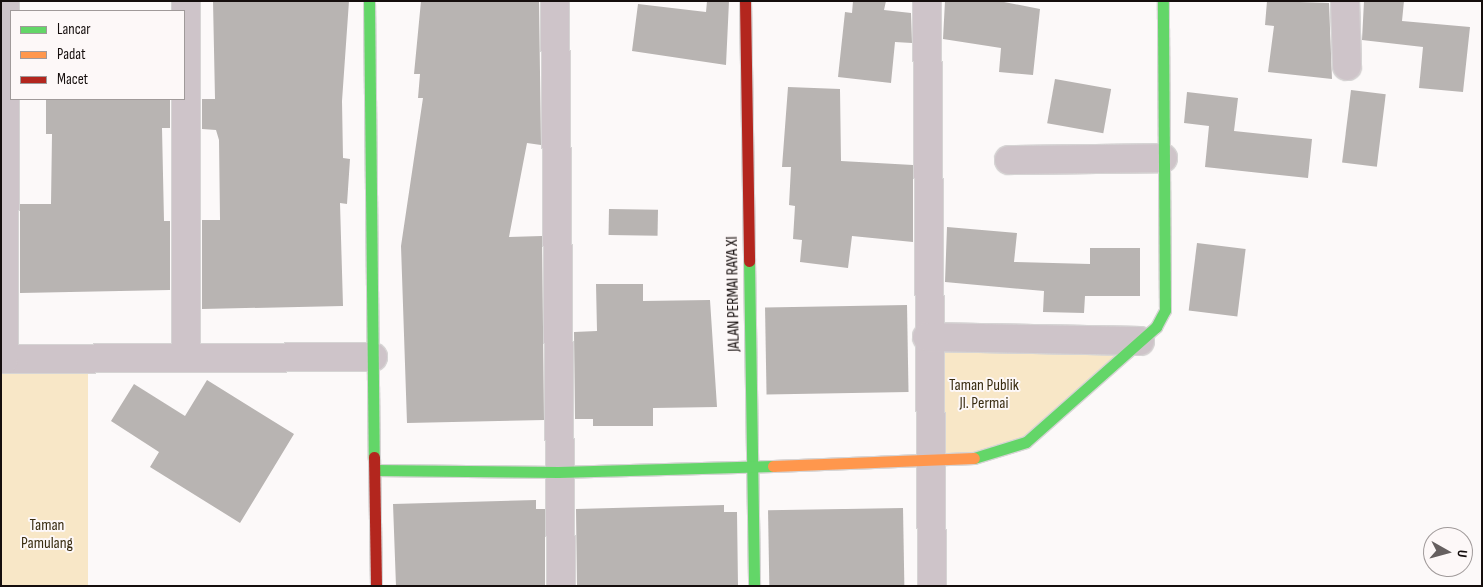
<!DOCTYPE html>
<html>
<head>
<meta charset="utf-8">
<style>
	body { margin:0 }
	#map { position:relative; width:1483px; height:587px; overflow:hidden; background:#fcf9f9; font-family:"Sofia Sans Condensed",sans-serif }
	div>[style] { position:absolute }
	.green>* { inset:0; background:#f8e7c7; transform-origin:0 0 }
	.building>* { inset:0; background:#b8b4b2; transform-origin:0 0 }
	.roads { filter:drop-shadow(1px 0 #d6d4d4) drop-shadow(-1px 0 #d6d4d4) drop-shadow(0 1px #d6d4d4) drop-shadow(0 -1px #d6d4d4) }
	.street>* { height:28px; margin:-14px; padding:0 14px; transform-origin:14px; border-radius:14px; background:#cec4c9 }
	.fast>* { height:11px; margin:-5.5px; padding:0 5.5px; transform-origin:5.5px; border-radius:5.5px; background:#63d668 }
	.slow>* { height:11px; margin:-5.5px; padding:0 5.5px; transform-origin:5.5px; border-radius:5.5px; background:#ff974d }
	.jam>* { height:11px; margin:-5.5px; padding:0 5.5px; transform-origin:5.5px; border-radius:5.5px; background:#b3261e }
	span { translate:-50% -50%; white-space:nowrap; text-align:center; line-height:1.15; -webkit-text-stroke:4px #fdf8f8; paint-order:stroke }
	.street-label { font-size:16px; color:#150e0d }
	.park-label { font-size:16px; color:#392c11 }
	.frame { position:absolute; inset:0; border:2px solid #150e0d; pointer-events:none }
	.legend { position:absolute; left:10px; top:10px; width:175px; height:90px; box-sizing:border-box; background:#fdf8f8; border:1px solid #a09a9a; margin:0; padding:6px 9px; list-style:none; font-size:15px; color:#150e0d }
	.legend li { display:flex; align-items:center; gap:10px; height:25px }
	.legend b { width:25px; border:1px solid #a09a9a }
	.north { position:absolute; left:1423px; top:527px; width:50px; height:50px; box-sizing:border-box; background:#fdf8f8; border:1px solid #a09a9a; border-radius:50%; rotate:97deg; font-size:14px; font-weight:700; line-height:20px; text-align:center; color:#150e0d }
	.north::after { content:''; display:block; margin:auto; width:18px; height:22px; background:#666060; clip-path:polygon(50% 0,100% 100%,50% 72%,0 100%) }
</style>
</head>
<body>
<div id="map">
	<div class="green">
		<i style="clip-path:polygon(927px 337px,1140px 341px,1026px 442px,928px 461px)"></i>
		<i style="left:1px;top:359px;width:87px;height:227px"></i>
	</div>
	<div class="building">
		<i style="clip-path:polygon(213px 1px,349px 1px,342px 101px,343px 158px,350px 159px,347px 204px,340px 203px,343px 306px,202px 309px,202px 220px,220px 220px,219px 140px,216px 130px,202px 129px,202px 99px,215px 99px)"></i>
		<i style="clip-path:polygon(421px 1px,539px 1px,541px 145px,527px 143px,509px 237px,542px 236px,544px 420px,407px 423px,401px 246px,423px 98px,418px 98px,420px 74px,414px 74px)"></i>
		<i style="clip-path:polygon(707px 1px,729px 1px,726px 65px,632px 51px,638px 4px,706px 12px)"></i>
		<i style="clip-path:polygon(853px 1px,886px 1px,884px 10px,911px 13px,912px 43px,895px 42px,891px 83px,838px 77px,845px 12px,852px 13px)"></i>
		<i style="clip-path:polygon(945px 1px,999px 1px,1040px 9px,1033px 75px,999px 72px,1001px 48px,943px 39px)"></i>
		<i style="clip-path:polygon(1267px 1px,1329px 3px,1332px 79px,1268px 72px,1274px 26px,1265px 25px)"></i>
		<i style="clip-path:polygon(1364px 1px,1404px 1px,1402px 21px,1470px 27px,1463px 92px,1419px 88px,1423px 47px,1362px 40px)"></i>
		<i style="left:1055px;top:79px;width:57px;height:45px;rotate:10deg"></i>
		<i style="clip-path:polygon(788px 87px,840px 89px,841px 161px,913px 165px,913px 242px,852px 236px,848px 268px,800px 262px,802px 240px,793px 239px,795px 206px,789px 205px,791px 167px,782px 167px)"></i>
		<i style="left:1351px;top:90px;width:35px;height:73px;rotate:7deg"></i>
		<i style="clip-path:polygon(1187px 92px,1238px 98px,1234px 131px,1312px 139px,1308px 178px,1205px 167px,1209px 126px,1184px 123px)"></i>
		<i style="clip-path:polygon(46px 99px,170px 99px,170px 128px,162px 128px,164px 221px,170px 221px,170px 290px,20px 293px,20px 204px,51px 204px,52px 134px,46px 134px)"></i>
		<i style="left:609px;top:209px;width:49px;height:26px;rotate:1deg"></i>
		<i style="clip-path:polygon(947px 227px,1017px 233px,1014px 262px,1090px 264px,1090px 248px,1140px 248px,1140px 296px,1085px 296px,1084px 313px,1043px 312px,1044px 291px,945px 282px)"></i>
		<i style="left:1197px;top:243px;width:49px;height:68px;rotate:7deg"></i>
		<i style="clip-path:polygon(596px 284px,643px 284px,643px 301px,710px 300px,717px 407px,653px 408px,653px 426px,593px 426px,593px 419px,575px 419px,574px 332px,597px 331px)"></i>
		<i style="left:907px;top:305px;width:87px;height:142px;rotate:89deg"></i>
		<i style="clip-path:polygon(207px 380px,294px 434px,240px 523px,150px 467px,159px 452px,111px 421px,134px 384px,185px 416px)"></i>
		<i style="clip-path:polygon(536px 500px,536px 509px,545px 509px,545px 586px,396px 586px,393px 504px)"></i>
		<i style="clip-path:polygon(724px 505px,724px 512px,737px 512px,738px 586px,577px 586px,576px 509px)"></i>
		<i style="left:903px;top:508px;width:78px;height:135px;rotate:89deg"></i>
	</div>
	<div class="roads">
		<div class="street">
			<i style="left:555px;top:1px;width:585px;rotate:89.41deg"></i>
			<i style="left:927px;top:1px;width:585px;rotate:89.51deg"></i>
			<i style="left:1345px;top:1px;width:65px;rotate:88.2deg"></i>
			<i style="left:1009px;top:160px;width:154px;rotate:-0.7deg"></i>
			<i style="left:927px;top:337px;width:213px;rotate:1.1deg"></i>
			<i style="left:186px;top:358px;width:357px;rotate:-90deg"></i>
			<i style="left:1px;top:359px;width:372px;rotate:-0.3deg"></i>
			<i style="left:4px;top:359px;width:358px;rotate:-89.8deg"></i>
		</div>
		<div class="fast">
			<i style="left:369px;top:1px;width:456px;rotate:89.4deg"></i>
			<i style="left:749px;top:261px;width:325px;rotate:89.1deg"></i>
			<i style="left:974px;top:458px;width:54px;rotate:-17.1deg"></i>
			<i style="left:1026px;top:442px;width:174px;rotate:-41.5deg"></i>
			<i style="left:1156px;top:327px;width:19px;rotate:-62deg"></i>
			<i style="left:1165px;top:310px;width:309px;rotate:-90.4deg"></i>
			<i style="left:375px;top:470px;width:183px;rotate:0.6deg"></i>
			<i style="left:558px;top:472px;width:215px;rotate:-1.6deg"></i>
		</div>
		<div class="slow">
			<i style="left:773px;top:466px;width:201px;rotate:-2.3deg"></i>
		</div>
		<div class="jam">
			<i style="left:745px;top:1px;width:260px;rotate:89.1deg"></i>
			<i style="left:374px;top:457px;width:129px;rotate:89.1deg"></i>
		</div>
	</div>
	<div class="street-label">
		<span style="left:734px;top:294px;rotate:-91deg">JALAN PERMAI RAYA XI</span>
	</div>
	<div class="park-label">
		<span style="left:984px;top:395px">Taman Publik<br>Jl. Permai</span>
		<span style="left:47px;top:535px">Taman<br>Pamulang</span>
	</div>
	<div class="frame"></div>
	<ul class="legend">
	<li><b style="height:6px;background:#63d668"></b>Lancar</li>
	<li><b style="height:6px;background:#ff974d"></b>Padat</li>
	<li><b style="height:6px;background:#b3261e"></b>Macet</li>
	</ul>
	<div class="north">U</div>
</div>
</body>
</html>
